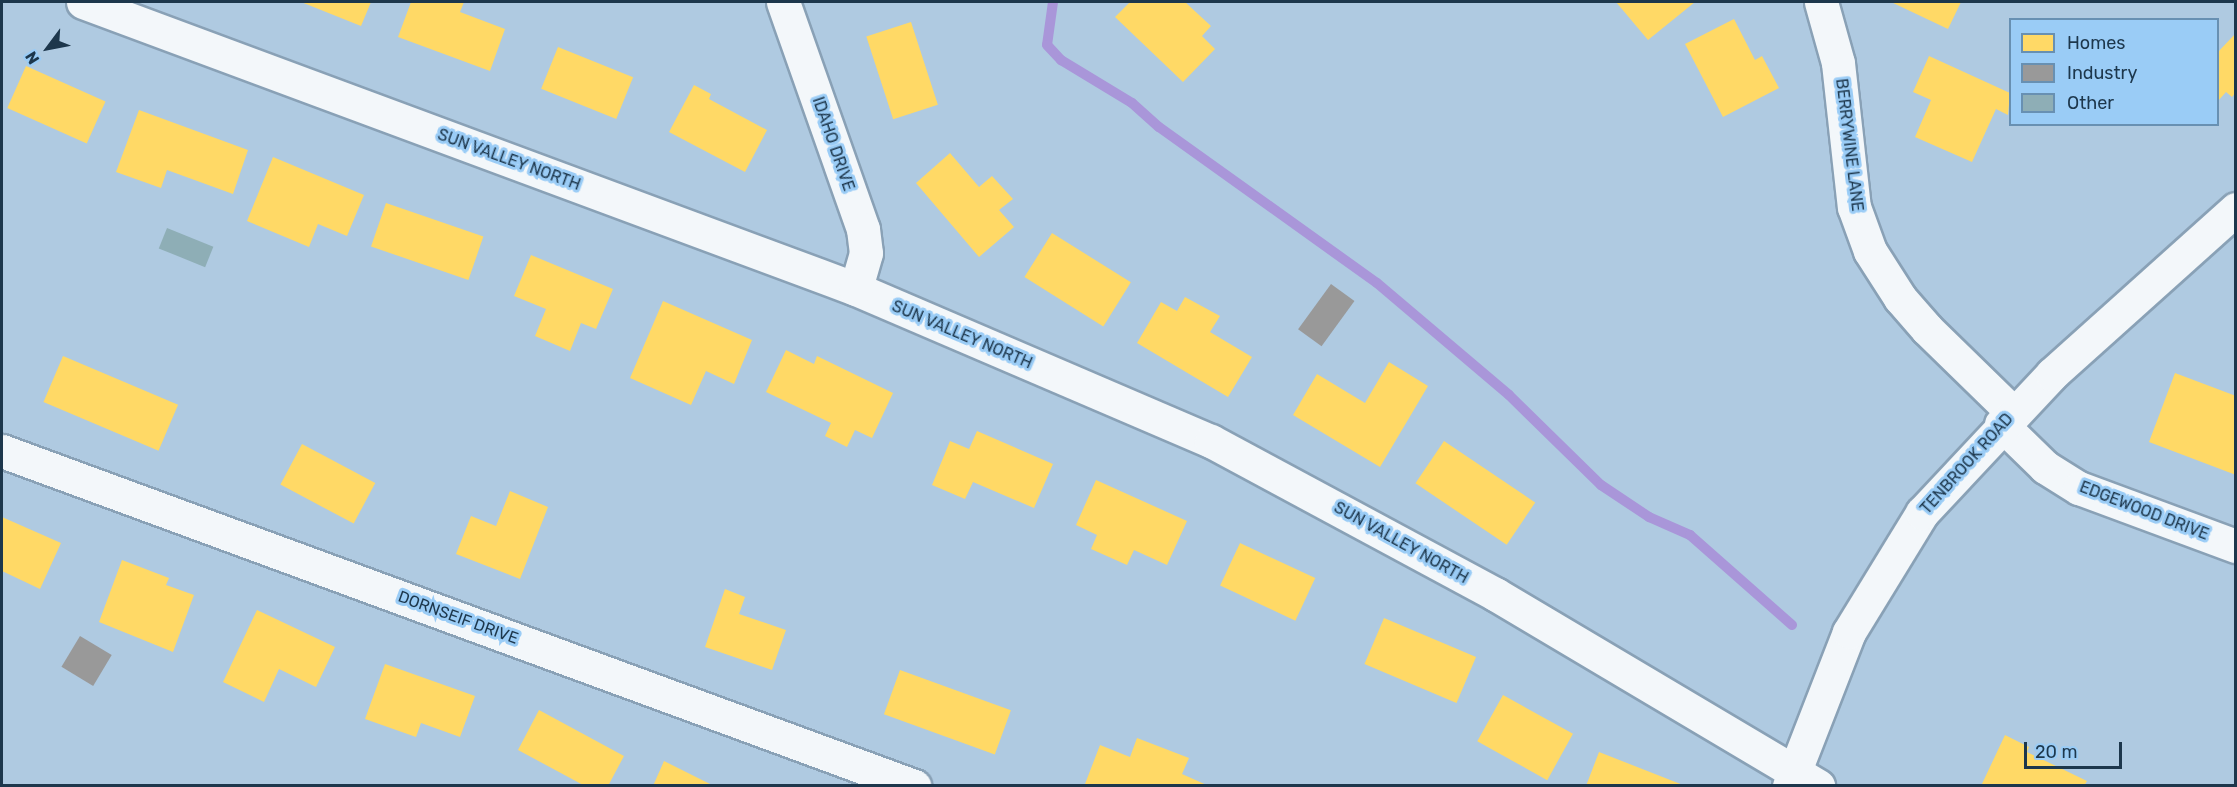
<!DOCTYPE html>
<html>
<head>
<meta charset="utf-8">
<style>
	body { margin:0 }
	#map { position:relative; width:2237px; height:787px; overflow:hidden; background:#afcae1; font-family:Rubik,sans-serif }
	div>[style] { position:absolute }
	.homes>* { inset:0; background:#ffd966; transform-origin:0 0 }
	.industry>* { inset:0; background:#999; transform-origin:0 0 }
	.stream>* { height:10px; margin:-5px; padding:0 5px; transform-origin:5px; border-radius:5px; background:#a996d9 }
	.building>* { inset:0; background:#8eaeb6; transform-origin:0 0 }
	.roads { filter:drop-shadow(2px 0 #89a1b6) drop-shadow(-2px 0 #89a1b6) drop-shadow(0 2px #89a1b6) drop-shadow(0 -2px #89a1b6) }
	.minor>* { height:33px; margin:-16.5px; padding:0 16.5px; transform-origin:16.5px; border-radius:16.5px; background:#f3f7fa }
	span { translate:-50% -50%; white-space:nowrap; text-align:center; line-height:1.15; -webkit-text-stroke:6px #9accf6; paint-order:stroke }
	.street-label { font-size:16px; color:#1d374c }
	.frame { position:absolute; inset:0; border:3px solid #1d374c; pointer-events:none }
	.legend { position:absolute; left:2009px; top:18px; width:210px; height:108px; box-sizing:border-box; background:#9accf6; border:2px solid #6890b2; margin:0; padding:8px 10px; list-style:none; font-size:18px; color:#1d374c }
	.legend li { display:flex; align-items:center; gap:12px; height:30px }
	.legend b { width:30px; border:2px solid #6890b2 }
	.north { position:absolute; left:18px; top:18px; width:60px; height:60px; -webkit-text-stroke:4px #9accf6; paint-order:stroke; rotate:238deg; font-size:16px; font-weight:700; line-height:24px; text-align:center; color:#1d374c }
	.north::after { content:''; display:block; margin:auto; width:21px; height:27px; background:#1d374c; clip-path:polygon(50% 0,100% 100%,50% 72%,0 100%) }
	.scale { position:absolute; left:2024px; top:742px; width:98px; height:27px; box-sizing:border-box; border:3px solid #1d374c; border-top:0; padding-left:8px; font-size:18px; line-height:21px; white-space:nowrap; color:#1d374c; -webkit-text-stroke:4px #9accf6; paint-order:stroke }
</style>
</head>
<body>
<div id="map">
	<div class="homes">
		<i style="clip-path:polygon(301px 2px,371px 2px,361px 26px)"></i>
		<i style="clip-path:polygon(411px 2px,464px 2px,460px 12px,505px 29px,490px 71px,398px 37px)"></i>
		<i style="clip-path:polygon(1130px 2px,1185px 2px,1211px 26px,1202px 36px,1215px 49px,1183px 82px,1115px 17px)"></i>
		<i style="clip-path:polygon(1616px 2px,1695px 2px,1648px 40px)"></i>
		<i style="clip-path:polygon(1891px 2px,1961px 2px,1948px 29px)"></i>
		<i style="clip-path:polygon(1734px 19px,1755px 60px,1762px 56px,1779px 88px,1723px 117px,1685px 44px)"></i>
		<i style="left:911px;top:22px;width:87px;height:47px;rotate:72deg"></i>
		<i style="clip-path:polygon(2236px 33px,2236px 92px,2232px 97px,2226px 92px,2218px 101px,2218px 52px)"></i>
		<i style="left:558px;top:47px;width:81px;height:45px;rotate:22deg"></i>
		<i style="clip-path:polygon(1929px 56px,2010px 93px,2008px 115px,1996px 109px,1972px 162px,1915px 137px,1931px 100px,1913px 92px)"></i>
		<i style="left:26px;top:66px;width:87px;height:46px;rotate:24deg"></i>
		<i style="clip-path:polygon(694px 85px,711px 94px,709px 99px,767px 130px,745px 172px,669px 132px)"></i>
		<i style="clip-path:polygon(139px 110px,248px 150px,233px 194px,167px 170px,161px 188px,116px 172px)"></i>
		<i style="clip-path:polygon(950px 153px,979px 187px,992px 176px,1013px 199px,999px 210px,1014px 227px,979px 257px,916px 183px)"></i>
		<i style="clip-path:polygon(273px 157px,364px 195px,347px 236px,318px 224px,309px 247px,247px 221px)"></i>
		<i style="left:386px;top:203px;width:103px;height:46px;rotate:19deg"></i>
		<i style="left:1052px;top:233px;width:93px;height:52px;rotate:32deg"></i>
		<i style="clip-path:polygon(531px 255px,613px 289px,596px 329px,581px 323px,570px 351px,535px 336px,546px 309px,514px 296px)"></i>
		<i style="clip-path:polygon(1185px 297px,1220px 316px,1210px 332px,1252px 357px,1228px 397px,1137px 343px,1161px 302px,1177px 311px)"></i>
		<i style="clip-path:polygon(663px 301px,752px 340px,734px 384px,706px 371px,691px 405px,630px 378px)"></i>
		<i style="clip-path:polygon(786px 350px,814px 364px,817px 356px,893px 393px,872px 438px,855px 430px,847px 447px,825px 436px,831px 423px,766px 392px)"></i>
		<i style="left:63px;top:356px;width:125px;height:50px;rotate:23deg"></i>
		<i style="clip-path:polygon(1389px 362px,1428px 386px,1380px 467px,1293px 415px,1317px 374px,1365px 403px)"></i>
		<i style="clip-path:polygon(2175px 373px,2236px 396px,2236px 475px,2149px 442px)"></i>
		<i style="clip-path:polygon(977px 431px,1053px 464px,1034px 508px,973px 482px,965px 499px,932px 485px,950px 441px,969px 449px)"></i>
		<i style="left:1444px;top:441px;width:110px;height:51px;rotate:34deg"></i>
		<i style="left:302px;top:444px;width:83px;height:46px;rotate:28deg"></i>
		<i style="clip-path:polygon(1096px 480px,1187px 521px,1167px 565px,1134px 550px,1127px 565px,1091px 549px,1097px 535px,1076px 525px)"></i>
		<i style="clip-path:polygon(510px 491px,548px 507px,520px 579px,456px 554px,471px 516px,496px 526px)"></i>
		<i style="clip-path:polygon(2px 517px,61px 543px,40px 589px,2px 571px)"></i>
		<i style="left:1240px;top:543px;width:83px;height:47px;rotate:25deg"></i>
		<i style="clip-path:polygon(122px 560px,169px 578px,166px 585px,194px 595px,173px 652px,99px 622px)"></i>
		<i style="clip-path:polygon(725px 589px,745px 597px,739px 614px,786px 630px,772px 670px,705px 647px)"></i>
		<i style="clip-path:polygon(257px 610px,335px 647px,316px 687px,279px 669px,264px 702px,223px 682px)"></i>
		<i style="left:1384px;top:618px;width:100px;height:50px;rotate:23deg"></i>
		<i style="clip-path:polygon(385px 664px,475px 696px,460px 737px,421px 723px,416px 737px,365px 719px)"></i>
		<i style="left:900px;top:670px;width:118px;height:47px;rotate:20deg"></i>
		<i style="left:1503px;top:695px;width:80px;height:53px;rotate:29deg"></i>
		<i style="clip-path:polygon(539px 710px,624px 756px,608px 786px,585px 786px,518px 750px)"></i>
		<i style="clip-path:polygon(2005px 735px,2029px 747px,2027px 752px,2087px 781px,2084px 786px,1981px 786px)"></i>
		<i style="clip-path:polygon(1137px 738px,1189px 758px,1182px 774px,1209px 786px,1085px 784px,1100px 745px,1130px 757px)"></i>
		<i style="clip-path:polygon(1599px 752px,1683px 785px,1683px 786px,1586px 786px)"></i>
		<i style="clip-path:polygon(664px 761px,714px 786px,653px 786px)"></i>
	</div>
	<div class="industry">
		<i style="left:1331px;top:284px;width:29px;height:56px;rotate:36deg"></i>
		<i style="left:80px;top:636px;width:37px;height:36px;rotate:31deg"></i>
	</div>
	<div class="stream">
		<i style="left:1053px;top:2px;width:43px;rotate:97.9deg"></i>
		<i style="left:1047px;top:45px;width:21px;rotate:47deg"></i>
		<i style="left:1061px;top:60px;width:83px;rotate:31.2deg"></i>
		<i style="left:1132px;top:103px;width:36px;rotate:42deg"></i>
		<i style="left:1159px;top:127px;width:268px;rotate:35.6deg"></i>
		<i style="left:1377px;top:283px;width:173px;rotate:40.3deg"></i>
		<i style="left:1509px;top:395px;width:129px;rotate:44.4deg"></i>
		<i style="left:1601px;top:485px;width:58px;rotate:33.7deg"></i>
		<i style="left:1649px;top:517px;width:45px;rotate:23.7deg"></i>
		<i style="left:1690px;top:535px;width:136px;rotate:41.4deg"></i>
	</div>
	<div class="building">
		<i style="left:167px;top:228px;width:50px;height:22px;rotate:22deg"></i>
	</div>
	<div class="roads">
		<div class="minor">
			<i style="left:83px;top:2px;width:825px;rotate:20.37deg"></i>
			<i style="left:856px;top:289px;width:386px;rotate:23.2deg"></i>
			<i style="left:1211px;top:441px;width:323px;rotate:28.3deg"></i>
			<i style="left:1495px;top:594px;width:376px;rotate:30.7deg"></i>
			<i style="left:783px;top:2px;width:241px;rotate:70.6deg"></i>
			<i style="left:863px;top:229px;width:24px;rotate:83deg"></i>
			<i style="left:866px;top:253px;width:37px;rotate:106deg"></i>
			<i style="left:1821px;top:2px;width:63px;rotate:74.4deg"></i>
			<i style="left:1838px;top:63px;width:145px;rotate:83.7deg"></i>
			<i style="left:1854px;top:207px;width:47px;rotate:70deg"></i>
			<i style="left:1870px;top:251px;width:56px;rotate:57.4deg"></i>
			<i style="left:1900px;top:298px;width:41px;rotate:48.9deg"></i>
			<i style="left:1927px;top:329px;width:120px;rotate:44.3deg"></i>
			<i style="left:2001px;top:424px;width:62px;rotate:44.3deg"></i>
			<i style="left:2045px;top:467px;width:40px;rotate:32deg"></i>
			<i style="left:2079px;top:488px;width:167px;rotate:20.3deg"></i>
			<i style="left:2px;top:451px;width:972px;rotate:20.17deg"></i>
			<i style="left:1789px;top:786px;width:165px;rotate:-68.7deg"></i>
			<i style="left:1849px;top:632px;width:140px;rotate:-58.5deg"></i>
			<i style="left:1922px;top:513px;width:190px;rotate:-46.9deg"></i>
			<i style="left:2052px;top:374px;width:247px;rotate:-41.9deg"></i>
		</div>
	</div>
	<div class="street-label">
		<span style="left:833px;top:144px;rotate:71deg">IDAHO DRIVE</span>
		<span style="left:1849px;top:145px;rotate:83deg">BERRYWINE LANE</span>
		<span style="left:509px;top:160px;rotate:20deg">SUN VALLEY NORTH</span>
		<span style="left:962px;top:335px;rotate:23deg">SUN VALLEY NORTH</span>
		<span style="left:1967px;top:464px;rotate:-48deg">TENBROOK ROAD</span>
		<span style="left:2144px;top:511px;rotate:21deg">EDGEWOOD DRIVE</span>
		<span style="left:1401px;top:543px;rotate:29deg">SUN VALLEY NORTH</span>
		<span style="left:458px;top:618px;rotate:20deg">DORNSEIF DRIVE</span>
	</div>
	<div class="frame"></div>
	<ul class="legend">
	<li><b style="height:16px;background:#ffd966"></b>Homes</li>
	<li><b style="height:16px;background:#999"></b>Industry</li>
	<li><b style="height:16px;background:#8eaeb6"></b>Other</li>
	</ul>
	<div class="north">N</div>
	<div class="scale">20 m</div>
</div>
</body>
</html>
